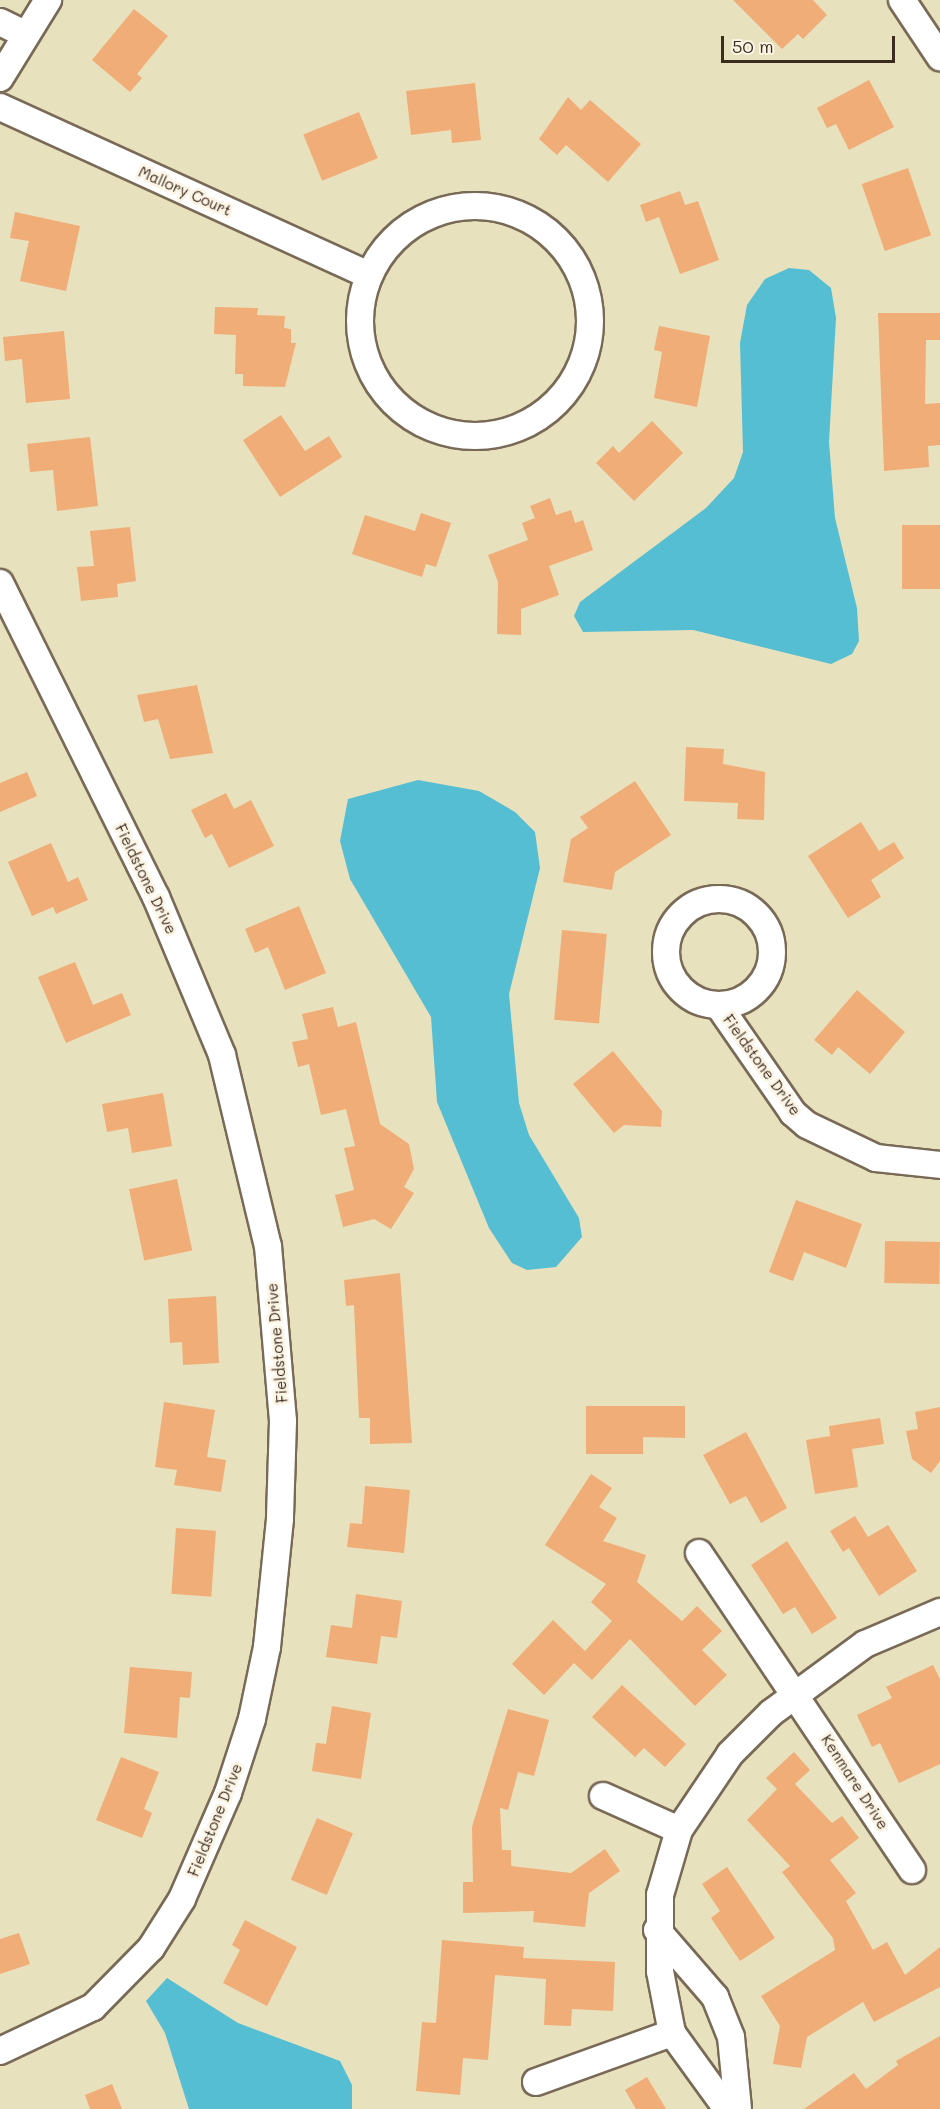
<!DOCTYPE html>
<html>
<head>
<meta charset="utf-8">
<style>
	body { margin:0 }
	#map { position:relative; width:940px; height:2109px; overflow:hidden; background:#e8e1bd; font-family:Mali,sans-serif }
	div>[style] { position:absolute }
	.water>* { inset:0; background:#55bed2 }
	.building>* { inset:0; background:#f0ad77; transform-origin:0 0 }
	.roads { filter:drop-shadow(2px 0 #786a56) drop-shadow(-2px 0 #786a56) drop-shadow(0 2px #786a56) drop-shadow(0 -2px #786a56) }
	.street>* { height:26px; margin:-13px; padding:0 13px; transform-origin:13px; border-radius:13px; background:#fff }
	.street>.ring { margin:-13px; padding:0; box-sizing:content-box; background:none; border:26px solid #fff; border-radius:50% }
	span { translate:-50% -50%; white-space:nowrap; text-align:center; line-height:1.15; -webkit-text-stroke:6px #fcf5e5; paint-order:stroke }
	.street-label { font-size:15px; color:#3b2a1e }
	.scale { position:absolute; left:721px; top:36px; width:174px; height:27px; box-sizing:border-box; border:3px solid #3b2a1e; border-top:0; padding-left:8px; font-size:18px; line-height:21px; white-space:nowrap; color:#3b2a1e; -webkit-text-stroke:4px #fcf5e5; paint-order:stroke }
</style>
</head>
<body>
<div id="map">
	<div class="water">
		<i style="clip-path:polygon(789px 268px,809px 270px,831px 288px,836px 318px,829px 442px,835px 518px,857px 608px,859px 641px,852px 654px,831px 664px,693px 630px,583px 632px,574px 616px,580px 602px,706px 508px,734px 478px,743px 452px,740px 343px,747px 305px,765px 279px)"></i>
		<i style="clip-path:polygon(418px 780px,479px 791px,515px 812px,535px 832px,540px 868px,509px 994px,519px 1103px,529px 1135px,579px 1218px,582px 1237px,556px 1267px,527px 1270px,512px 1263px,489px 1228px,437px 1102px,431px 1017px,350px 879px,340px 841px,348px 799px)"></i>
		<i style="clip-path:polygon(167px 1978px,238px 2023px,340px 2061px,352px 2085px,352px 2109px,189px 2109px,165px 2033px,146px 2001px)"></i>
	</div>
	<div class="building">
		<i style="clip-path:polygon(733px 0,813px 0,827px 15px,803px 39px,798px 34px,782px 49px)"></i>
		<i style="clip-path:polygon(134px 9px,168px 36px,137px 74px,142px 78px,130px 92px,92px 60px)"></i>
		<i style="clip-path:polygon(869px 80px,894px 127px,849px 150px,836px 124px,827px 128px,817px 108px)"></i>
		<i style="clip-path:polygon(475px 83px,481px 140px,452px 143px,451px 130px,411px 135px,406px 91px)"></i>
		<i style="clip-path:polygon(568px 97px,581px 110px,590px 100px,641px 144px,608px 182px,566px 145px,557px 155px,539px 139px)"></i>
		<i style="left:359px;top:112px;width:50px;height:60px;rotate:68deg"></i>
		<i style="left:908px;top:168px;width:71px;height:49px;rotate:71deg"></i>
		<i style="clip-path:polygon(680px 191px,685px 205px,698px 201px,719px 260px,680px 274px,659px 217px,646px 222px,640px 205px)"></i>
		<i style="clip-path:polygon(15px 212px,80px 226px,66px 291px,20px 281px,29px 241px,10px 238px)"></i>
		<i style="clip-path:polygon(215px 307px,258px 308px,257px 315px,285px 316px,284px 328px,291px 329px,291px 343px,296px 343px,285px 387px,243px 386px,243px 374px,235px 374px,236px 335px,214px 334px)"></i>
		<i style="clip-path:polygon(878px 313px,940px 313px,940px 340px,926px 340px,925px 404px,940px 403px,940px 445px,928px 446px,929px 467px,884px 471px)"></i>
		<i style="clip-path:polygon(659px 326px,710px 336px,697px 407px,654px 398px,662px 352px,654px 350px)"></i>
		<i style="clip-path:polygon(64px 331px,70px 399px,26px 403px,22px 359px,5px 361px,3px 337px)"></i>
		<i style="clip-path:polygon(281px 415px,305px 451px,329px 436px,342px 457px,280px 497px,243px 440px)"></i>
		<i style="clip-path:polygon(652px 421px,683px 453px,634px 501px,596px 463px,613px 446px,619px 453px)"></i>
		<i style="clip-path:polygon(90px 437px,98px 506px,57px 511px,53px 470px,30px 472px,27px 444px)"></i>
		<i style="clip-path:polygon(550px 498px,556px 515px,571px 510px,575px 523px,583px 520px,593px 550px,549px 566px,559px 595px,521px 609px,521px 635px,497px 634px,498px 582px,488px 555px,528px 540px,522px 523px,535px 518px,530px 506px)"></i>
		<i style="clip-path:polygon(421px 513px,451px 523px,436px 567px,426px 564px,422px 577px,352px 554px,365px 515px,415px 531px)"></i>
		<i style="left:940px;top:525px;width:64px;height:38px;rotate:90deg"></i>
		<i style="clip-path:polygon(130px 527px,136px 581px,117px 584px,118px 597px,81px 601px,77px 567px,94px 566px,90px 531px)"></i>
		<i style="clip-path:polygon(197px 685px,213px 753px,170px 759px,158px 719px,144px 722px,137px 695px)"></i>
		<i style="clip-path:polygon(686px 747px,724px 749px,723px 764px,765px 772px,764px 820px,737px 819px,738px 803px,684px 801px)"></i>
		<i style="clip-path:polygon(27px 772px,37px 796px,0 812px,0 783px)"></i>
		<i style="clip-path:polygon(635px 781px,671px 835px,615px 872px,612px 890px,563px 882px,571px 839px,588px 828px,580px 817px)"></i>
		<i style="clip-path:polygon(226px 793px,234px 809px,251px 800px,274px 846px,229px 868px,212px 834px,205px 838px,191px 810px)"></i>
		<i style="clip-path:polygon(861px 822px,879px 851px,894px 842px,904px 858px,871px 880px,881px 897px,848px 918px,808px 856px)"></i>
		<i style="clip-path:polygon(51px 843px,68px 882px,78px 877px,88px 900px,56px 914px,53px 907px,32px 916px,8px 862px)"></i>
		<i style="clip-path:polygon(299px 906px,326px 973px,285px 990px,268px 947px,255px 953px,245px 929px)"></i>
		<i style="left:562px;top:930px;width:45px;height:90px;rotate:5deg"></i>
		<i style="clip-path:polygon(75px 962px,93px 1005px,122px 993px,131px 1015px,66px 1043px,38px 977px)"></i>
		<i style="clip-path:polygon(857px 990px,905px 1032px,870px 1074px,838px 1047px,832px 1055px,814px 1040px)"></i>
		<i style="clip-path:polygon(333px 1007px,338px 1027px,356px 1022px,380px 1124px,409px 1144px,414px 1169px,404px 1187px,414px 1193px,391px 1229px,374px 1219px,343px 1227px,335px 1195px,354px 1190px,344px 1148px,355px 1146px,346px 1109px,321px 1115px,309px 1064px,298px 1067px,292px 1042px,308px 1039px,302px 1014px)"></i>
		<i style="clip-path:polygon(613px 1051px,662px 1111px,661px 1127px,624px 1125px,614px 1133px,573px 1084px)"></i>
		<i style="clip-path:polygon(163px 1093px,172px 1146px,132px 1153px,128px 1128px,107px 1132px,102px 1104px)"></i>
		<i style="left:177px;top:1179px;width:73px;height:49px;rotate:78deg"></i>
		<i style="clip-path:polygon(796px 1200px,862px 1224px,846px 1268px,804px 1252px,793px 1281px,769px 1272px)"></i>
		<i style="left:885px;top:1241px;width:55px;height:42px;rotate:1deg"></i>
		<i style="clip-path:polygon(400px 1273px,412px 1443px,370px 1444px,370px 1418px,359px 1418px,354px 1305px,346px 1306px,344px 1280px)"></i>
		<i style="clip-path:polygon(216px 1296px,219px 1363px,183px 1365px,182px 1342px,170px 1343px,168px 1299px)"></i>
		<i style="clip-path:polygon(164px 1402px,215px 1410px,207px 1457px,226px 1460px,221px 1492px,174px 1485px,177px 1470px,155px 1467px)"></i>
		<i style="clip-path:polygon(586px 1406px,685px 1406px,685px 1438px,643px 1437px,643px 1454px,586px 1454px)"></i>
		<i style="clip-path:polygon(940px 1407px,940px 1461px,931px 1473px,912px 1459px,906px 1431px,918px 1429px,915px 1412px)"></i>
		<i style="clip-path:polygon(880px 1418px,884px 1444px,852px 1449px,858px 1487px,815px 1494px,806px 1440px,830px 1436px,829px 1426px)"></i>
		<i style="clip-path:polygon(746px 1432px,787px 1508px,761px 1523px,746px 1496px,730px 1504px,703px 1455px)"></i>
		<i style="clip-path:polygon(591px 1474px,612px 1488px,599px 1507px,617px 1518px,603px 1541px,646px 1555px,637px 1582px,682px 1621px,697px 1606px,722px 1631px,702px 1650px,727px 1675px,695px 1706px,630px 1639px,592px 1680px,574px 1663px,544px 1695px,512px 1664px,553px 1620px,585px 1651px,612px 1621px,591px 1602px,606px 1584px,545px 1545px)"></i>
		<i style="clip-path:polygon(365px 1486px,410px 1490px,404px 1553px,347px 1547px,350px 1523px,362px 1524px)"></i>
		<i style="clip-path:polygon(855px 1516px,868px 1537px,888px 1525px,917px 1571px,879px 1596px,849px 1548px,843px 1552px,830px 1531px)"></i>
		<i style="left:176px;top:1528px;width:40px;height:66px;rotate:4deg"></i>
		<i style="clip-path:polygon(787px 1541px,837px 1618px,812px 1634px,795px 1607px,783px 1614px,751px 1565px)"></i>
		<i style="clip-path:polygon(356px 1594px,402px 1601px,397px 1638px,381px 1636px,377px 1664px,326px 1657px,331px 1625px,352px 1628px)"></i>
		<i style="clip-path:polygon(933px 1665px,940px 1679px,940px 1764px,899px 1783px,880px 1743px,872px 1747px,857px 1715px,892px 1698px,886px 1687px)"></i>
		<i style="clip-path:polygon(130px 1667px,192px 1672px,190px 1698px,180px 1697px,177px 1738px,124px 1733px)"></i>
		<i style="clip-path:polygon(622px 1685px,686px 1744px,665px 1767px,644px 1748px,635px 1757px,592px 1717px)"></i>
		<i style="clip-path:polygon(332px 1706px,371px 1713px,361px 1779px,312px 1771px,316px 1743px,326px 1744px)"></i>
		<i style="clip-path:polygon(508px 1709px,549px 1720px,534px 1776px,518px 1772px,508px 1810px,500px 1808px,502px 1850px,511px 1850px,511px 1866px,571px 1873px,605px 1849px,620px 1871px,589px 1893px,585px 1927px,533px 1922px,534px 1911px,463px 1913px,463px 1882px,473px 1882px,472px 1827px)"></i>
		<i style="clip-path:polygon(794px 1752px,810px 1770px,795px 1784px,832px 1823px,842px 1816px,859px 1838px,830px 1860px,856px 1893px,846px 1901px,873px 1950px,887px 1942px,905px 1975px,940px 1947px,940px 1987px,874px 2022px,863px 2002px,807px 2037px,801px 2068px,773px 2064px,780px 2026px,761px 1996px,835px 1950px,833px 1938px,782px 1872px,790px 1866px,747px 1820px,777px 1789px,766px 1778px)"></i>
		<i style="clip-path:polygon(121px 1757px,159px 1772px,144px 1809px,152px 1813px,142px 1838px,96px 1820px)"></i>
		<i style="left:317px;top:1818px;width:39px;height:67px;rotate:23deg"></i>
		<i style="clip-path:polygon(727px 1867px,775px 1938px,740px 1961px,711px 1918px,720px 1911px,702px 1884px)"></i>
		<i style="clip-path:polygon(245px 1920px,297px 1947px,267px 2006px,223px 1983px,240px 1950px,232px 1945px)"></i>
		<i style="clip-path:polygon(19px 1933px,30px 1964px,0 1974px,0 1939px)"></i>
		<i style="clip-path:polygon(442px 1940px,524px 1947px,523px 1958px,615px 1962px,613px 2011px,572px 2009px,571px 2026px,544px 2025px,546px 1979px,495px 1975px,488px 2060px,463px 2058px,460px 2095px,416px 2091px,422px 2022px,436px 2023px)"></i>
		<i style="clip-path:polygon(940px 2036px,940px 2109px,804px 2109px,854px 2073px,866px 2089px,898px 2065px,896px 2061px)"></i>
		<i style="clip-path:polygon(647px 2077px,666px 2109px,636px 2109px,625px 2090px)"></i>
		<i style="clip-path:polygon(112px 2084px,122px 2109px,90px 2109px,85px 2095px)"></i>
	</div>
	<div class="roads">
		<div class="street">
			<i style="left:902px;top:0;width:69px;rotate:56.3deg"></i>
			<i style="left:0;top:22px;width:25px;rotate:26deg"></i>
			<i style="left:0;top:78px;width:92px;rotate:-58.4deg"></i>
			<i style="left:0;top:107px;width:405px;rotate:24.5deg"></i>
			<i class="ring" style="left:360px;top:206px;width:204px;height:204px"></i>
			<i style="left:0;top:583px;width:351px;rotate:63.6deg"></i>
			<i style="left:156px;top:897px;width:171px;rotate:67.3deg"></i>
			<i style="left:222px;top:1055px;width:196px;rotate:76.5deg"></i>
			<i style="left:268px;top:1246px;width:176px;rotate:85.1deg"></i>
			<i style="left:283px;top:1421px;width:98px;rotate:91.8deg"></i>
			<i style="left:280px;top:1519px;width:129px;rotate:95.8deg"></i>
			<i style="left:267px;top:1647px;width:74px;rotate:101.8deg"></i>
			<i style="left:252px;top:1719px;width:78px;rotate:108deg"></i>
			<i style="left:228px;top:1793px;width:116px;rotate:113.5deg"></i>
			<i style="left:182px;top:1899px;width:58px;rotate:122.3deg"></i>
			<i style="left:151px;top:1948px;width:83px;rotate:134.5deg"></i>
			<i style="left:93px;top:2007px;width:103px;rotate:154.7deg"></i>
			<i class="ring" style="left:666px;top:899px;width:80px;height:80px"></i>
			<i style="left:719px;top:1006px;width:130px;rotate:55.3deg"></i>
			<i style="left:793px;top:1113px;width:18px;rotate:41deg"></i>
			<i style="left:807px;top:1125px;width:76px;rotate:25.6deg"></i>
			<i style="left:876px;top:1158px;width:64px;rotate:6.2deg"></i>
			<i style="left:699px;top:1553px;width:382px;rotate:56.1deg"></i>
			<i style="left:603px;top:1796px;width:83px;rotate:24.1deg"></i>
			<i style="left:657px;top:1930px;width:89px;rotate:49.1deg"></i>
			<i style="left:715px;top:1997px;width:43px;rotate:68.2deg"></i>
			<i style="left:731px;top:2037px;width:72px;rotate:84.4deg"></i>
			<i style="left:536px;top:2082px;width:145px;rotate:-19.8deg"></i>
			<i style="left:727px;top:2109px;width:94px;rotate:-125.9deg"></i>
			<i style="left:672px;top:2033px;width:63px;rotate:-101deg"></i>
			<i style="left:660px;top:1971px;width:76px;rotate:-90deg"></i>
			<i style="left:660px;top:1895px;width:68px;rotate:-73.7deg"></i>
			<i style="left:679px;top:1830px;width:92px;rotate:-56.1deg"></i>
			<i style="left:730px;top:1754px;width:58px;rotate:-45deg"></i>
			<i style="left:771px;top:1713px;width:117px;rotate:-36.3deg"></i>
			<i style="left:865px;top:1644px;width:82px;rotate:-23.1deg"></i>
		</div>
	</div>
	<div class="street-label">
		<span style="left:185px;top:191px;rotate:24deg">Mallory Court</span>
		<span style="left:146px;top:879px;rotate:64deg">Fieldstone Drive</span>
		<span style="left:762px;top:1065px;rotate:54deg">Fieldstone Drive</span>
		<span style="left:277px;top:1343px;rotate:-95deg">Fieldstone Drive</span>
		<span style="left:855px;top:1782px;rotate:57deg">Kenmare Drive</span>
		<span style="left:215px;top:1820px;rotate:-68deg">Fieldstone Drive</span>
	</div>
	<div class="scale">50 m</div>
</div>
</body>
</html>
